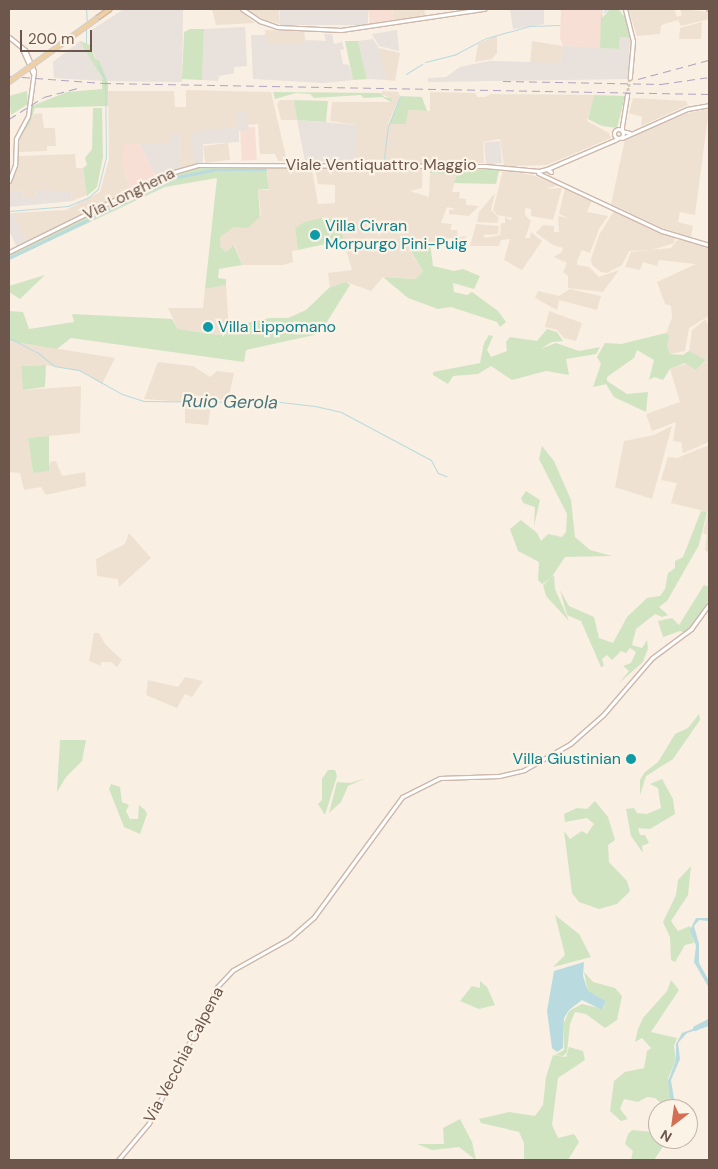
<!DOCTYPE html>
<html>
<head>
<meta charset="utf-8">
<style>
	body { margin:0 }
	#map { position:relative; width:718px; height:1169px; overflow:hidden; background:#f9efe2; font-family:"DM Sans",sans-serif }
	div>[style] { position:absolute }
	.residential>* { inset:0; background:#efe1d1; transform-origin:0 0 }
	.commercial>* { inset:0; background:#f8dfd6; transform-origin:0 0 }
	.industrial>* { inset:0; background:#e8e1dc; transform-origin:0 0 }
	.green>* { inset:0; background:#d1e4c2 }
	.water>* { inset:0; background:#b9dbdf }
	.stream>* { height:1px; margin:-0.5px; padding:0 0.5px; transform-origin:0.5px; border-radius:0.5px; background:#b9dbdf }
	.canal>* { height:2.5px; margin:-1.25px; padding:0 1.25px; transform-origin:1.25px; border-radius:1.25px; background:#b9dbdf }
	.river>* { height:4.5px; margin:-2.25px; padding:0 2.25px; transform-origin:2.25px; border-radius:2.25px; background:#b9dbdf }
	.secondary-tunnel>* { height:3px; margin-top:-1.5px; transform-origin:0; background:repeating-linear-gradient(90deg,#d6c9bc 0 3px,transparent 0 4.5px) }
	.roads { filter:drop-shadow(1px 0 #cdb8ab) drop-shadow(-1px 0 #cdb8ab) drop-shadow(0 1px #cdb8ab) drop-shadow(0 -1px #cdb8ab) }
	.secondary>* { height:3px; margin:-1.5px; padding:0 1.5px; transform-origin:1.5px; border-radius:1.5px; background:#fff }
	.secondary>.ring { margin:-1.5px; padding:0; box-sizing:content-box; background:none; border:3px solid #fff; border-radius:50% }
	.primary>* { height:4px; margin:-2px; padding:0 2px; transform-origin:2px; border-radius:2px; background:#f0d0a1 }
	.rail>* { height:1px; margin-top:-0.5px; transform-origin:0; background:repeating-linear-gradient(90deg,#b1a3c0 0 8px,transparent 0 13px) }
	.bridges { filter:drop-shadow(1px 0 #d6d0cd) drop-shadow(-1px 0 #d6d0cd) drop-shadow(0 1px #d6d0cd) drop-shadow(0 -1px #d6d0cd) }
	.primary-bridge>* { height:4px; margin:-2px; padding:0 2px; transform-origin:2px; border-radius:2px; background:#f0d0a1 }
	.dots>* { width:14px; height:14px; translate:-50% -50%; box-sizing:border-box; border:2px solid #fcf3e7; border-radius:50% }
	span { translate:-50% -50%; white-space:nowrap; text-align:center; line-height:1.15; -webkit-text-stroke:4.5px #fcf3e7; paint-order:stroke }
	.street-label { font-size:16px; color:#6d564c }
	.culture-label { font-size:16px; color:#0d838f }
	.left { translate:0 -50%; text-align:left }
	.right { translate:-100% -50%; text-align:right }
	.water-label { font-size:18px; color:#48767e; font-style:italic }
	.frame { position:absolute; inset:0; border:10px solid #6d564c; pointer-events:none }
	.north { position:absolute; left:648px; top:1099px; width:50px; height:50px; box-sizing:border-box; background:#fcf3e7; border:1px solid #c3b4a9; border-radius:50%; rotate:210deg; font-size:14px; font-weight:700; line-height:20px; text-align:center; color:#6d564c }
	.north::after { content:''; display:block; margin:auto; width:18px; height:22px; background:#d46e55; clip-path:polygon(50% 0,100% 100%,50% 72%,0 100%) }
	.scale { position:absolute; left:20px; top:30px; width:72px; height:22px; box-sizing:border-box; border:2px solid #6d564c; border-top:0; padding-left:6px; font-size:15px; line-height:18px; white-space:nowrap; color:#6d564c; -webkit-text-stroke:4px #fcf3e7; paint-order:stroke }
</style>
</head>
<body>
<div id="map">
	<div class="residential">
		<i style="clip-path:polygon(212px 9px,238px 9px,255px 23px,216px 25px)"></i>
		<i style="clip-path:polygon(245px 9px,279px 9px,280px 24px,265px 20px)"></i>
		<i style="clip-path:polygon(392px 9px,424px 9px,426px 16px,394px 22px)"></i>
		<i style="clip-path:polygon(628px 9px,674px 9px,677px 17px,682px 15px,680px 9px,709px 12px,709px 19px,681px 26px,678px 20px,661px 25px,660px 34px,637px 36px)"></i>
		<i style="clip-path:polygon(702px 22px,701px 39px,679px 39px,680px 28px)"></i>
		<i style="clip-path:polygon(265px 30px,304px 31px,306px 44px,266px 44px)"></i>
		<i style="clip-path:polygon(497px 35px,497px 53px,492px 59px,475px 62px,478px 44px)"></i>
		<i style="clip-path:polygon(532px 41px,563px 46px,560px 63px,530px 64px)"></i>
		<i style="clip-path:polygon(379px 48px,400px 53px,395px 81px,387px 80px)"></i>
		<i style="clip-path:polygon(186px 90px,271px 92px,287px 161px,278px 161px,275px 154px,260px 154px,258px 124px,247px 125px,246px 110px,237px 112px,238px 127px,192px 132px,194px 166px,180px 169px,179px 134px,170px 144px,125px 144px,123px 166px,131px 192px,28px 242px,12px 213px,66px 210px,100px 192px,109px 159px,108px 91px,174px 91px,175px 107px,186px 107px)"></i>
		<i style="clip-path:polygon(383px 91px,398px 92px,400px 96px,388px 124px,405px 124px,407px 110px,430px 111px,430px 92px,475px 93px,477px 97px,485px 97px,491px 94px,594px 95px,587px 121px,609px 133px,611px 138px,547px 165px,504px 166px,500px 139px,483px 142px,484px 163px,423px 162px,422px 188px,410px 191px,429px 197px,430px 173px,457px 175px,452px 192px,460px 192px,459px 198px,466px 199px,466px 205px,479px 206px,469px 216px,449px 214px,449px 210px,456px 209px,447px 207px,441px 223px,452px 224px,450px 230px,457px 230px,458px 237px,467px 236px,458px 247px,448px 247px,448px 243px,441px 241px,440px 245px,430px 246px,429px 243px,414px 248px,412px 254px,423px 271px,416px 279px,383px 277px,371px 291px,346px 282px,330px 287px,328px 273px,352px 270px,337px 219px,321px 218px,304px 222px,295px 228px,298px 250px,292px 251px,293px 262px,283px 265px,242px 265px,235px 245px,226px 252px,220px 246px,220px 237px,225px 232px,235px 227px,248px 227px,261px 215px,258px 189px,269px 190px,267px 168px,312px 169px,318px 204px,335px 203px,335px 185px,318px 184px,315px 169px,354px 168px,357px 125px,330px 121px,332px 102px,391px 102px,391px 98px,381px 94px)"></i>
		<i style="clip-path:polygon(633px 98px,686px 101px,688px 105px,641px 126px,642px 117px,629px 113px)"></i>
		<i style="clip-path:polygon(280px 100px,294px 100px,297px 120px,281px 120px,277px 104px)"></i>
		<i style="clip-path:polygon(709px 109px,695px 215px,680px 212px,678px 222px,693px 226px,691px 237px,665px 229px,611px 204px,625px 139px,688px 113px)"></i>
		<i style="clip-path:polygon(42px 113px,44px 128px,55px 128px,56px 146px,47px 146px,47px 151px,18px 152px,17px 142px,34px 114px)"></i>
		<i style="left:228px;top:143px;width:17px;height:25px;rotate:83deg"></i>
		<i style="clip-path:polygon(75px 154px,76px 168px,83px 168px,87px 195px,72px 201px,71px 192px,35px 190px,36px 197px,24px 198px,23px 192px,9px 190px,18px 156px)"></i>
		<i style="clip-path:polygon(503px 170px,532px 175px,559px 185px,545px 189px,562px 188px,553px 220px,531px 216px,531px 209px,525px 208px,525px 215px,531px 221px,525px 238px,530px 238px,531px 232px,542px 241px,522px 270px,504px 260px,510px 239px,501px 240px,499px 246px,470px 246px,476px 224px,499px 226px,498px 234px,483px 235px,486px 238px,500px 235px,501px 223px,505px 223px,505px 217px,510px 220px,513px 218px,497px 215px,493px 210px)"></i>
		<i style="clip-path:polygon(565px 188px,592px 201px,587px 212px,608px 216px,599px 229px,590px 253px,582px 250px,577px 261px,577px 265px,589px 267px,599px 277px,619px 270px,603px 292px,568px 288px,568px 276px,563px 272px,567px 263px,554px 257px,562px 252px,563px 248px,553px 245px,536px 233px,543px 225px,554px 226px,554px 232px,559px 232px,558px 216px,569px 218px,559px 214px)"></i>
		<i style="clip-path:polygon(495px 193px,491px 210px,499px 218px,497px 223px,477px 222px,479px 212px)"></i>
		<i style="clip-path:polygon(614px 211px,675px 238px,674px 243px,652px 250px,629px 251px,622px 265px,607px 273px,601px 272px,592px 265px,591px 259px,599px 235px)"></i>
		<i style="clip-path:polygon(678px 239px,709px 248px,709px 316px,689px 328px,685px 351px,670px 354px,667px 345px,670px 336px,666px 333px,672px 318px,671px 306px,665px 304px,657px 282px,696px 264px,659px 260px,657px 266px,643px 262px,640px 270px,625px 267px,631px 252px,671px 248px)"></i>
		<i style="clip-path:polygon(226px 285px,229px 330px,219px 335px,178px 329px,168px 308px,203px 308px,205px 289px)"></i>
		<i style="clip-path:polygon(570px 289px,601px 296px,597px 310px,559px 300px,557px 310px,535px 298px,538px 291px,559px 296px)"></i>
		<i style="clip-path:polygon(549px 311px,582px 323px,576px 341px,564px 338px,557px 330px,545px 327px)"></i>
		<i style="clip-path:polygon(706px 319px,709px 328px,709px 442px,683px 453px,681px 442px,673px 441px,676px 422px,652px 431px,646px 414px,680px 402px,670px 369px,688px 363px,696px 370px,706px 361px,689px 351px,692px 330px)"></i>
		<i style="clip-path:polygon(9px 341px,115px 358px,102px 384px,84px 372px,46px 365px,21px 366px,24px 390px,81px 386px,80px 433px,28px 438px,33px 473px,48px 471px,50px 462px,56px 461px,62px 476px,85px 472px,86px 486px,46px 495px,41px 487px,24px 490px,20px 473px,9px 472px)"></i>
		<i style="clip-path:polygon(158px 362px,193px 366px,210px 377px,217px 371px,234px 373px,228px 400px,212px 399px,208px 425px,185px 423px,185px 402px,144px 399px)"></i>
		<i style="clip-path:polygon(672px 426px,652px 499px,615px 487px,624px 441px,654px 435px)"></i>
		<i style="clip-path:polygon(709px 445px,709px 553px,705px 550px,707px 535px,703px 533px,708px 512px,671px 503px,677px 483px,661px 480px,668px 457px,677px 458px)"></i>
		<i style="clip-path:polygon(129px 533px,151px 558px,119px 587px,118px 579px,97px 576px,96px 559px,125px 544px)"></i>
		<i style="clip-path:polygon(94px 633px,99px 633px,105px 644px,122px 660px,117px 667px,111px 662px,101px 662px,101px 666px,89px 661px)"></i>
		<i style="clip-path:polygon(185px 677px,203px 681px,192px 697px,185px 694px,177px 708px,146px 695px,148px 680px,178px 687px)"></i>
	</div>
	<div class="commercial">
		<i style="clip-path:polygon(368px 9px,392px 9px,394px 22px,370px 25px)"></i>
		<i style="clip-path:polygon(561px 9px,603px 9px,600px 48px,563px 46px,560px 38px)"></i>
		<i style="left:255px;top:127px;width:33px;height:15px;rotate:87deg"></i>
		<i style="clip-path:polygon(124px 144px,140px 144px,157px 179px,131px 192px,123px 166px)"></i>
	</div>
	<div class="industrial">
		<i style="clip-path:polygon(124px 9px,183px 9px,182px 82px,107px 81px,90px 45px,90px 31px)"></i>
		<i style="left:280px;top:9px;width:88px;height:16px"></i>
		<i style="clip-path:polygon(510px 9px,544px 9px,544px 24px,513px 29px)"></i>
		<i style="clip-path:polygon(245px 27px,247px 66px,234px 67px,234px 73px,219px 76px,218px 81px,202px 80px,204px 29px)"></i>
		<i style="clip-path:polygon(397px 30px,399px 51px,379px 46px,372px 34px)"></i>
		<i style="clip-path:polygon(324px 34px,332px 34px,334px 44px,342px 42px,344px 49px,340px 50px,343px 64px,349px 65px,353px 80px,323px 83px,253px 79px,251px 35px,266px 35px,267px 44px,306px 44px,306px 40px,326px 41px)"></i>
		<i style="clip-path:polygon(620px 37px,630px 38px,628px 79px,428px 82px,428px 78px,446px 77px,460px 67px,489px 61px,560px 63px,563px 46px,619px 49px)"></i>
		<i style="clip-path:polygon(373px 39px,379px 48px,387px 80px,367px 79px,358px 41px)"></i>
		<i style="clip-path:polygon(80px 41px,85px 46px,103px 81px,54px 78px,53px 62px)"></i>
		<i style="clip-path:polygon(246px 110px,249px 130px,239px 131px,239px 142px,203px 144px,203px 164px,194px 166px,191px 132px,238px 127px,237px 112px)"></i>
		<i style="clip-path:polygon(297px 120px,357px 125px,355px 162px,305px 161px)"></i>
		<i style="clip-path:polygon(179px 133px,180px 169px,157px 179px,140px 144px,170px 144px,171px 134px)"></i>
		<i style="left:500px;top:141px;width:22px;height:16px;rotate:85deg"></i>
		<i style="clip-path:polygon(35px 189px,71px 192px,72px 201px,9px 207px,9px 190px,23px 192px,24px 198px,36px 197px)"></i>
		<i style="clip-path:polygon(9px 213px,12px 213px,28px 242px,17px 247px,9px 231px)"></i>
	</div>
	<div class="green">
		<i style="clip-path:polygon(601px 9px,602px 18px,610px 9px,618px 9px,625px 17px,630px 38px,620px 37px,619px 49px,600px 48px)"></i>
		<i style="clip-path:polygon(190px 29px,204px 29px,202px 80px,182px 79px,184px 32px)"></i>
		<i style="clip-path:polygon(80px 41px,90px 45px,95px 58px,100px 62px,108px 83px,108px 106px,35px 108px,30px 123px,17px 142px,29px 120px,32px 106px,67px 92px,102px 89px,102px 78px)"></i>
		<i style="clip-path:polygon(345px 41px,358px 41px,367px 79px,353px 80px)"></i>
		<i style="clip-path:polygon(27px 91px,28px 104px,11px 115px,9px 96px)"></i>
		<i style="clip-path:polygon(273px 92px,381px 93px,384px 97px,392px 98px,391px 102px,382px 97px,364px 98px,361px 95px,314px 98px,310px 94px,296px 93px,275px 99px)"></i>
		<i style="clip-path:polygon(594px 95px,625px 96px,617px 128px,602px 126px,588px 119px)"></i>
		<i style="clip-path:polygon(401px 96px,422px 97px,427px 111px,408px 110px,406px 124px,389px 124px)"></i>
		<i style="clip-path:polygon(294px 100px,328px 101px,326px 122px,297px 120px)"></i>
		<i style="clip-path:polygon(93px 108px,102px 108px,103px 157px,97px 187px,87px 196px,83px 168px,87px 165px,85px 158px,92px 149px)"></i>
		<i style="clip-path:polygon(266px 165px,269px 189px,258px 189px,260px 217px,248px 228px,234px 227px,220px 237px,220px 246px,226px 252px,234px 245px,242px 265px,219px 269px,218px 278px,226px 279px,226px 285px,205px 289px,217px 178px,165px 187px,9px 260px,9px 253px,167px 174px,194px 166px)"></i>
		<i style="clip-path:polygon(430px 169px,498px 169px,499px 171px,496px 184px,454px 183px,457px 175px,430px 173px)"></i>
		<i style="clip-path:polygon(321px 218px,337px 219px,344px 240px,298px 250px,295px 228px,304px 222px)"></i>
		<i style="clip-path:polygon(430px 243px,433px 266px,454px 271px,463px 269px,480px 276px,474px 289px,453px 283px,454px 292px,467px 295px,472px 292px,498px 311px,506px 322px,500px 327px,497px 322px,451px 307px,438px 309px,408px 298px,383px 277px,416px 279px,423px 271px,412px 253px,413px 248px,420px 249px)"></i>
		<i style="clip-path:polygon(45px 275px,20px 299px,9px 292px,9px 286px)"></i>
		<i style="clip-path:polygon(346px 282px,350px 285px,325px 325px,314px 335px,246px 350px,244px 362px,71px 338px,57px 349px,9px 341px,9px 311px,23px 312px,29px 329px,74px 322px,72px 314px,172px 319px,178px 329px,219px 335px,234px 326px,270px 318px,288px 318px,306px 310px,330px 287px)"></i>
		<i style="clip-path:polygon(547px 329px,557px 332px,563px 341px,552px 342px,540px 349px,556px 343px,579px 351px,600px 347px,596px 354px,566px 359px,569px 375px,546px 371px,512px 380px,491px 366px,478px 374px,453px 376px,448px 384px,433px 375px,433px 372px,480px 363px,484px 343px,489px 335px,493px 336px,487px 350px,491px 357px,507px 351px,506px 342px,510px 337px,537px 341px)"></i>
		<i style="clip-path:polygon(666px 333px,670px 336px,667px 345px,670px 354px,683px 355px,689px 351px,706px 360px,696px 370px,685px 363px,670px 369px,663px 380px,654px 377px,649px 380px,654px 360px,637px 350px,634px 358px,607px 377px,607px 381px,627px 394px,648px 392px,646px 412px,614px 397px,606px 384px,593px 387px,601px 364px,597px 357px,605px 343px,621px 344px)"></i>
		<i style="clip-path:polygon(46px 365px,45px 387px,23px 390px,21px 366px)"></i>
		<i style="clip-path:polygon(49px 436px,49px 471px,33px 473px,28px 438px)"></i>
		<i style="clip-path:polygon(542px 446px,554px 461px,571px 500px,575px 537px,590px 550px,612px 556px,565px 557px,551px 578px,542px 584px,538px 580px,539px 562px,518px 551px,510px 529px,521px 520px,537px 533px,541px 541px,548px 534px,562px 537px,566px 532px,567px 514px,539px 459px)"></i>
		<i style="clip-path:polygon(526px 491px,540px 500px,534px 526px,535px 507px,523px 503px,521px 498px)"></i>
		<i style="clip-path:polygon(701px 511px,707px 512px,699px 545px,667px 601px,659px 607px,668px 615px,662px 617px,655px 614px,636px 629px,632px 645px,642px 648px,647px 640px,648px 648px,643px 662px,619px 683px,629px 671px,623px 666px,631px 663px,636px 652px,630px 648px,626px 653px,621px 651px,612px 660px,607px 655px,602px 659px,604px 666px,601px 667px,581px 621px,567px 615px,560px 590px,569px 606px,594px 617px,599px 638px,613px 643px,627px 617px,647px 598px,660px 596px,665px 589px,668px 573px,675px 568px,675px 561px,683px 557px)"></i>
		<i style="clip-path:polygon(554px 575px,555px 589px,569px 621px,546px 596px,543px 585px)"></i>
		<i style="clip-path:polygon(704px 585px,709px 587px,709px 599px,694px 624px,685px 633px,680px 631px,663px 637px,658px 621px,672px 618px,679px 625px)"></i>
		<i style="clip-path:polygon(699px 714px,700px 720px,673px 759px,646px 776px,640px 795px,640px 780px,645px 772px,658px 762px,675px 734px,688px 728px)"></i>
		<i style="clip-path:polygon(60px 740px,86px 740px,82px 761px,66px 777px,57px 792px)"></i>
		<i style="clip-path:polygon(328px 770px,335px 770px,337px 776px,325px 815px,318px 804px,322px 800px,322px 779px)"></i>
		<i style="clip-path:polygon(366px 778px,348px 786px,341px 802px,329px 813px,337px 782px,350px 783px)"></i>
		<i style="clip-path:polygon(662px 779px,673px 799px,675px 814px,650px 829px,638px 828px,640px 835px,645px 835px,649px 843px,642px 846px,643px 853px,631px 836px,626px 809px,634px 808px,637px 813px,647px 814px,661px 808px,658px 788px,650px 784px)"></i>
		<i style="clip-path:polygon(111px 784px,120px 787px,122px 802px,129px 805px,126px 811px,130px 819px,138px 819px,139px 805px,145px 810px,147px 814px,140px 834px,124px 827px,109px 789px)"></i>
		<i style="clip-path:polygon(595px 801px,608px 817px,615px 840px,608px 845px,609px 862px,627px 881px,630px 891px,617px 904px,599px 909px,579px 902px,572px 893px,564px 831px,570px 839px,582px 831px,587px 834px,594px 824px,587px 818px,565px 822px,564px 814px,577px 808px,587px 809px)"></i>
		<i style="clip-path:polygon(691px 866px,688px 895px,671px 921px,678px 931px,690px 926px,694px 943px,685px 945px,675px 962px,671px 960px,670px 937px,663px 922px,676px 895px,678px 880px)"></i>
		<i style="clip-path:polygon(555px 915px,579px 934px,591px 957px,553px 967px,565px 955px)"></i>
		<i style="clip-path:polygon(584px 972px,593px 982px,615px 988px,622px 996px,617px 1020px,605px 1028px,586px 1014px,575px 1012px,570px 1024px,567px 1052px,563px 1056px,555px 1055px,564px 1050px,564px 1023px,569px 1011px,582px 1004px,603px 1009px,606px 1001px,588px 992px)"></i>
		<i style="clip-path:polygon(671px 980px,679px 990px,651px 1032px,677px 1038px,674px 1046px,676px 1060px,668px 1078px,674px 1109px,660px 1109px,661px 1103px,655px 1098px,647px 1097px,638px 1102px,624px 1099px,620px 1109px,628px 1119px,621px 1121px,610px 1111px,614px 1081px,625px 1072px,644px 1068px,647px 1051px,651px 1048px,642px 1038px,635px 1042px,638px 1029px,643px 1018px,667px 991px)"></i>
		<i style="clip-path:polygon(480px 981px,487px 987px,495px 1005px,479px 1009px,460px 1001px,472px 986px,480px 988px)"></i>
		<i style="clip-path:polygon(569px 1047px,583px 1051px,585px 1060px,558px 1078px,552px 1125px,558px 1138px,574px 1134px,579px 1142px,568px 1160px,524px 1160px,524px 1143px,519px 1132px,481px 1123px,479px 1119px,509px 1112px,535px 1116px,543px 1105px,546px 1077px,553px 1055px,566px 1057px)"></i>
		<i style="clip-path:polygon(658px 1118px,658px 1139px,668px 1139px,654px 1160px,631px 1160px,633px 1151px,625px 1144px,628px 1134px,632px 1130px,653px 1132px)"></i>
		<i style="clip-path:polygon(460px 1119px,472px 1142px,476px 1160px,459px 1147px,432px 1150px,417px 1144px,444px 1144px,443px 1128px)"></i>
	</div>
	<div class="water">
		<i style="clip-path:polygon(696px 918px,709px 918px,709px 921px,699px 920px,694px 926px,699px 944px,699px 963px,709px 981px,709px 988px,694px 962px,696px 946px,690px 930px)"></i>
		<i style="clip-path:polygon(584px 962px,583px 976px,588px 991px,606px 1001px,602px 1010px,582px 1000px,569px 1010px,564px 1018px,563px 1048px,557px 1052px,552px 1048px,547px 1011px,554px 971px)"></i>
		<i style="clip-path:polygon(709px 1020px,709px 1026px,687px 1033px,678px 1043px,680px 1059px,671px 1080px,674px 1099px,679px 1109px,676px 1109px,670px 1097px,668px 1081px,676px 1060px,676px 1044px,682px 1033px,704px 1025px)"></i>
	</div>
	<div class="stream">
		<i style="left:86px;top:9px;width:16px;rotate:86deg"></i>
		<i style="left:604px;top:12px;width:4px;rotate:-45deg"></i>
		<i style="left:86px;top:29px;width:14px;rotate:90deg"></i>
		<i style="left:487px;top:38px;width:44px;rotate:-15.9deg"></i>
		<i style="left:529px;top:26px;width:30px;rotate:-2deg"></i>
		<i style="left:425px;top:62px;width:30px;rotate:-14deg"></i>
		<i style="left:454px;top:55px;width:36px;rotate:-28deg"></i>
		<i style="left:406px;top:74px;width:19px;rotate:-32deg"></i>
		<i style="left:384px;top:158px;width:31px;rotate:-83deg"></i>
		<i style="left:388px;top:127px;width:33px;rotate:-69deg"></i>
		<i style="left:355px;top:171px;width:8px"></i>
		<i style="left:9px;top:211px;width:59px;rotate:-4.8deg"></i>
		<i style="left:68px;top:206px;width:23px;rotate:-23deg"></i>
		<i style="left:89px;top:197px;width:12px;rotate:-42deg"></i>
		<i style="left:98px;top:189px;width:33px;rotate:-76deg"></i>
		<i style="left:106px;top:157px;width:78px;rotate:-90.7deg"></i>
		<i style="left:105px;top:79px;width:15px;rotate:-118deg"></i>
		<i style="left:9px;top:338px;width:31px;rotate:27deg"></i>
		<i style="left:37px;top:352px;width:22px;rotate:39deg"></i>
		<i style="left:54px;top:366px;width:25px;rotate:9deg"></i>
		<i style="left:79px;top:370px;width:49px;rotate:29.2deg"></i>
		<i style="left:122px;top:394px;width:22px;rotate:18deg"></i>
		<i style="left:143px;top:401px;width:96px;rotate:0.6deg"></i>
		<i style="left:239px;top:402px;width:16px;rotate:-11deg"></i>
		<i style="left:255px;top:399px;width:60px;rotate:6.7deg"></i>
		<i style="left:315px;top:406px;width:27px;rotate:13deg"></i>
		<i style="left:341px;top:412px;width:102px;rotate:28.1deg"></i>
		<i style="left:431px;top:460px;width:15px;rotate:62deg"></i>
		<i style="left:438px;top:473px;width:9px;rotate:21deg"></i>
	</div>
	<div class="canal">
		<i style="left:9px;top:258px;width:187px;rotate:-25.7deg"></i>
		<i style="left:177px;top:177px;width:37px;rotate:-11deg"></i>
		<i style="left:213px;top:170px;width:53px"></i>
	</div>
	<div class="river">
		<i style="left:695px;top:1028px;width:16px;rotate:-27deg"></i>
	</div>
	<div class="secondary-tunnel">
		<i style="left:627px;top:95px;width:17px;rotate:-80deg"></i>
	</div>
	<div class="roads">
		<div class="secondary">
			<i style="left:242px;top:9px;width:22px;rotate:34deg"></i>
			<i style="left:260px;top:21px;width:18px;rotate:19deg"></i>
			<i style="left:277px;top:27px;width:64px;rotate:2.7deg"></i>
			<i style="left:341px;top:30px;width:145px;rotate:-8.4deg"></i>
			<i style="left:625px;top:9px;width:33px;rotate:76deg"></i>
			<i style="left:633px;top:41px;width:37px;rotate:95deg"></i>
			<i style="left:708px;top:9px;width:1px"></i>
			<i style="left:9px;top:37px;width:21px;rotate:39deg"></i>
			<i style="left:25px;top:50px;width:23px;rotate:67deg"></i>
			<i style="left:34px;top:71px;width:45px;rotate:97.6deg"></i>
			<i style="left:28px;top:116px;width:26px;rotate:118deg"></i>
			<i style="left:16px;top:139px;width:26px;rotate:92deg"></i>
			<i style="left:15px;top:165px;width:17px;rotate:111deg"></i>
			<i style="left:23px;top:51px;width:24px;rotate:66deg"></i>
			<i style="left:627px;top:95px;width:31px;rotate:99deg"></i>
			<i style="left:622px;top:126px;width:5px;rotate:90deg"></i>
			<i style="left:622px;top:131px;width:8px;rotate:14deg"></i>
			<i class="ring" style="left:614.5px;top:129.5px;width:6px;height:6px"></i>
			<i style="left:622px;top:138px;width:71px;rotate:-24deg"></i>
			<i style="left:687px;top:109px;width:22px;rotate:-10deg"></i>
			<i style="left:547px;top:169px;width:76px;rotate:-23.2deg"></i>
			<i style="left:538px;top:173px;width:137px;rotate:25.1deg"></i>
			<i style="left:662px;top:231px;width:49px;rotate:16.6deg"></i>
			<i style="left:9px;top:252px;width:176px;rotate:-26.3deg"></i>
			<i style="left:167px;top:174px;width:32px;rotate:-16deg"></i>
			<i style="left:198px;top:165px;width:287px;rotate:0.2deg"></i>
			<i style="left:485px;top:166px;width:54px;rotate:5.3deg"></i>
			<i style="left:539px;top:171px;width:8px;rotate:-14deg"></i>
			<i style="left:547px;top:169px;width:5px;rotate:37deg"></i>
			<i style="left:118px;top:1160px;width:48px;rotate:-50deg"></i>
			<i style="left:149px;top:1123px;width:152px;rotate:-63.4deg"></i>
			<i style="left:217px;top:987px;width:23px;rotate:-47deg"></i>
			<i style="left:233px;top:970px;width:65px;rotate:-29.3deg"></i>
			<i style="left:290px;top:938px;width:32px;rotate:-41deg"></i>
			<i style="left:314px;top:917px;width:149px;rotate:-53.7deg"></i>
			<i style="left:402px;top:797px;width:42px;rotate:-26.6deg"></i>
			<i style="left:440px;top:778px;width:59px;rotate:-1.9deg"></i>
			<i style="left:499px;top:776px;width:26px;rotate:-13deg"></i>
			<i style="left:524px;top:770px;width:53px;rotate:-29.5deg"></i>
			<i style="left:570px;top:744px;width:44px;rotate:-41.3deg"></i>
			<i style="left:603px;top:715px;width:75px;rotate:-49.3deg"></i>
			<i style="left:652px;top:658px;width:49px;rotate:-36.6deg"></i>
			<i style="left:691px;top:629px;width:31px;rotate:-54deg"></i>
		</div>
		<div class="primary">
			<i style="left:96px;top:19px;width:17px;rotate:-36deg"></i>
		</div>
	</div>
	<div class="rail">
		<i style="left:9px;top:76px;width:94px;rotate:4.3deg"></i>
		<i style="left:103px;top:83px;width:606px;rotate:1.04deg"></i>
		<i style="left:638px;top:79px;width:73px;rotate:-15deg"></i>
		<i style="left:503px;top:81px;width:158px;rotate:1.1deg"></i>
		<i style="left:661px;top:84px;width:49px;rotate:-8.3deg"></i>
		<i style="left:9px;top:119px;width:41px;rotate:-32.2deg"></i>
		<i style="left:44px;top:97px;width:39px;rotate:-15deg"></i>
	</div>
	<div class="bridges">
		<div class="primary-bridge">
			<i style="left:9px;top:82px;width:107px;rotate:-35.9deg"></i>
		</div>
	</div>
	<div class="dots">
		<i style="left:315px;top:235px;background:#0f9aa8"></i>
		<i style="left:208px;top:327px;background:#0f9aa8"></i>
		<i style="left:631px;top:759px;background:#0f9aa8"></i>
	</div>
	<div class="street-label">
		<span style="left:381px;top:165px">Viale Ventiquattro Maggio</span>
		<span style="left:129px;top:194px;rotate:-26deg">Via Longhena</span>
		<span style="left:184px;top:1055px;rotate:-62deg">Via Vecchia Calpena</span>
	</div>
	<div class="culture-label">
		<span class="left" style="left:325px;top:235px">Villa Civran<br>Morpurgo Pini-Puig</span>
		<span class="left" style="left:218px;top:327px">Villa Lippomano</span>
		<span class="right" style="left:621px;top:759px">Villa Giustinian</span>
	</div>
	<div class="water-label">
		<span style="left:230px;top:402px;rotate:1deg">Ruio Gerola</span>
	</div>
	<div class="frame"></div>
	<div class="north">N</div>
	<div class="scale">200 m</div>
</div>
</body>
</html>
